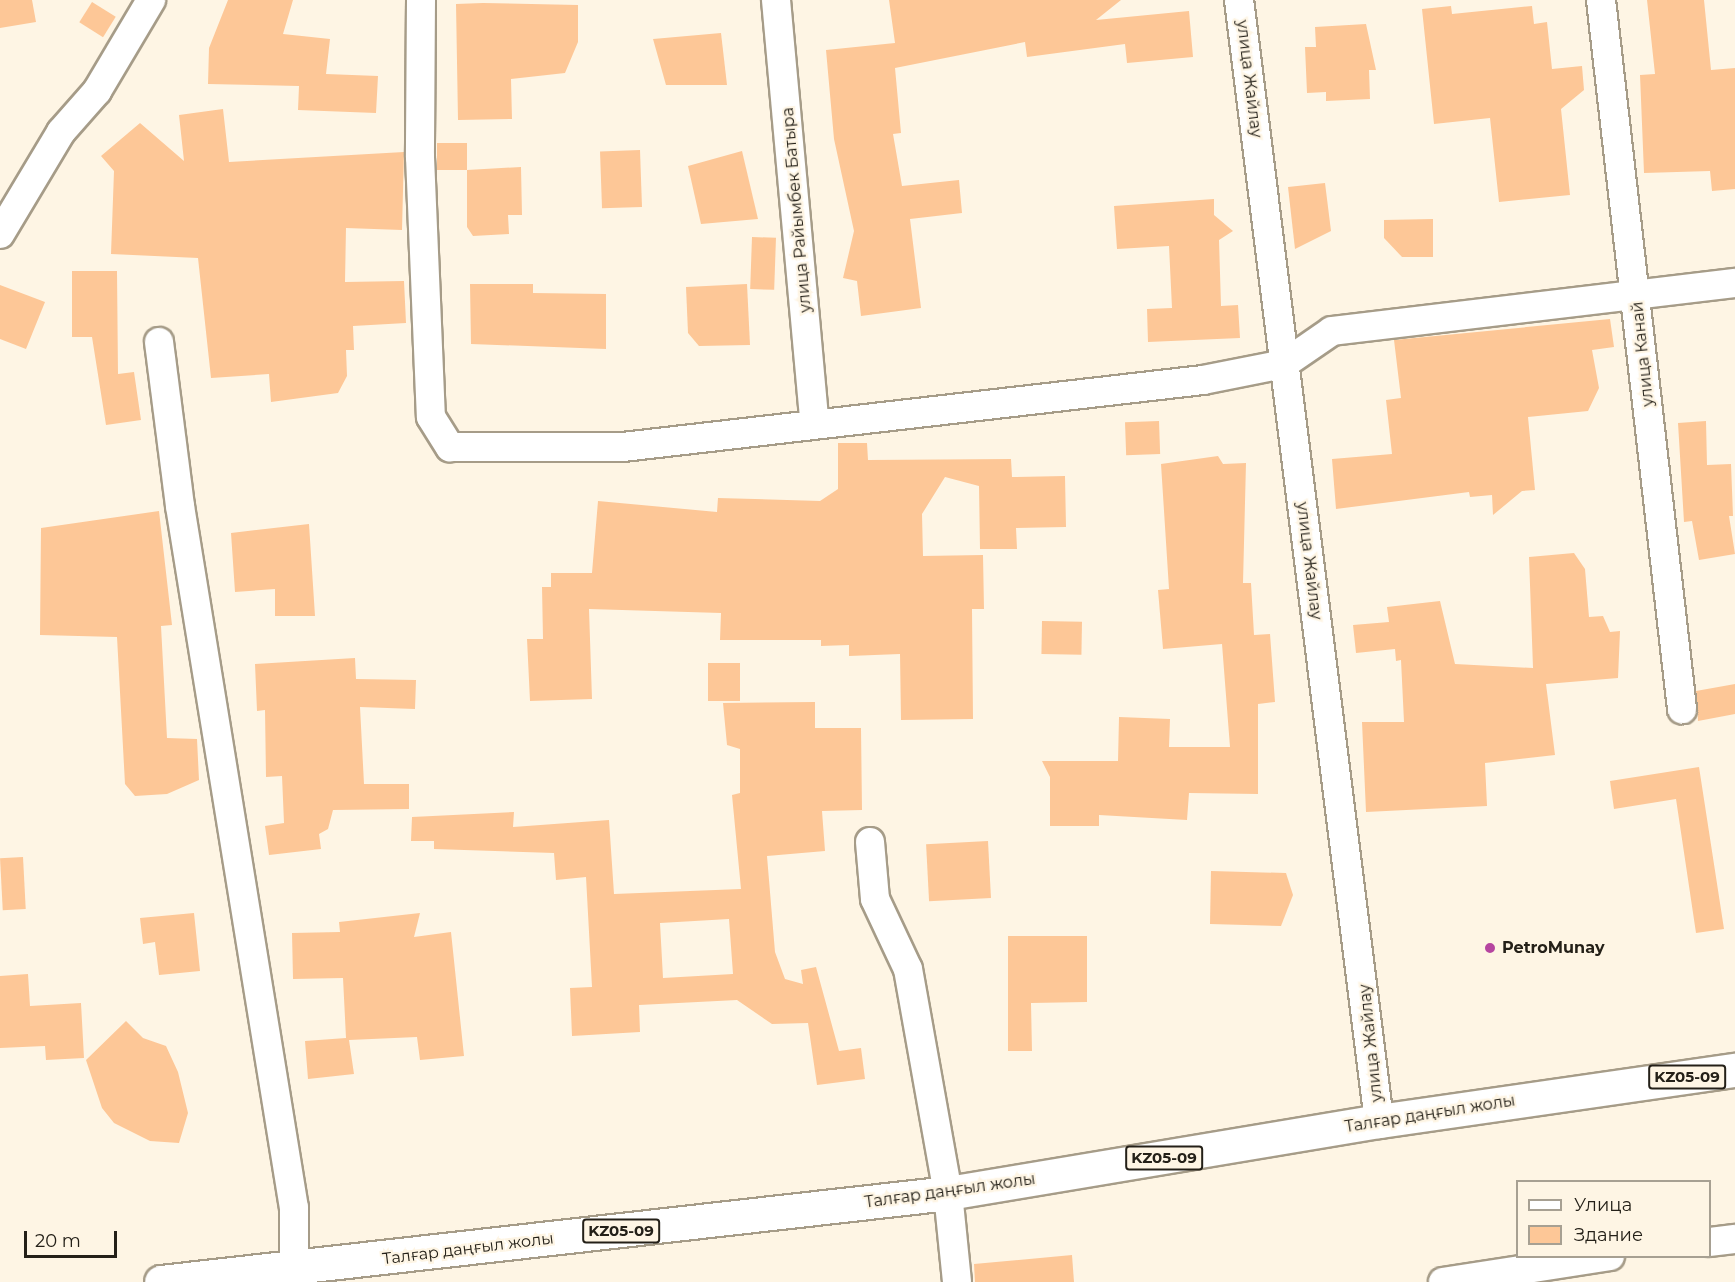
<!DOCTYPE html>
<html>
<head>
<meta charset="utf-8">
<style>
	body { margin:0 }
	#map { position:relative; width:1735px; height:1282px; overflow:hidden; background:#fef5e4; font-family:Montserrat,sans-serif }
	div>[style] { position:absolute }
	.building>* { inset:0; background:#fdc797; transform-origin:0 0 }
	.roads { filter:drop-shadow(2px 0 #a69c88) drop-shadow(-2px 0 #a69c88) drop-shadow(0 2px #a69c88) drop-shadow(0 -2px #a69c88) }
	.minor>* { height:28px; margin:-14px; padding:0 14px; transform-origin:14px; border-radius:14px; background:#fff }
	.primary>* { height:33px; margin:-16.5px; padding:0 16.5px; transform-origin:16.5px; border-radius:16.5px; background:#fff }
	.dots>* { width:16px; height:16px; translate:-50% -50%; box-sizing:border-box; border:3px solid #fef5e4; border-radius:50% }
	span { translate:-50% -50%; white-space:nowrap; text-align:center; line-height:1.15; -webkit-text-stroke:4.5px #fef5e4; paint-order:stroke }
	.shield-label span { padding:2px 4px; background:#fef5e4; border:2px solid; border-radius:4px; -webkit-text-stroke-width:0 }
	.shield-label { font-size:15px; color:#242018; font-weight:700 }
	.street-label { font-size:16px; color:#242018 }
	.poi-label { font-size:16px; color:#242018; font-weight:700 }
	.left { translate:0 -50%; text-align:left }
	.legend { position:absolute; left:1516px; top:1180px; width:195px; height:78px; box-sizing:border-box; background:#fef5e4; border:2px solid #a7a092; margin:0; padding:8px 10px; list-style:none; font-size:18px; color:#242018 }
	.legend li { display:flex; align-items:center; gap:12px; height:30px }
	.legend b { width:30px; border:2px solid #a7a092 }
	.scale { position:absolute; left:24px; top:1231px; width:93px; height:27px; box-sizing:border-box; border:3px solid #242018; border-top:0; padding-left:8px; font-size:18px; line-height:21px; white-space:nowrap; color:#242018; -webkit-text-stroke:4px #fef5e4; paint-order:stroke }
</style>
</head>
<body>
<div id="map">
	<div class="building">
		<i style="clip-path:polygon(0 0,32px 0,36px 22px,0 28px)"></i>
		<i style="clip-path:polygon(228px 0,293px 0,283px 34px,330px 39px,326px 74px,378px 76px,376px 113px,298px 110px,299px 86px,208px 84px,209px 48px)"></i>
		<i style="clip-path:polygon(889px 0,1121px 0,1096px 20px,1189px 11px,1193px 57px,1127px 63px,1125px 44px,1027px 57px,1025px 42px,895px 68px,901px 133px,893px 134px,902px 186px,959px 180px,962px 213px,910px 219px,921px 308px,861px 316px,857px 281px,843px 278px,854px 231px,834px 139px,826px 50px,895px 43px)"></i>
		<i style="clip-path:polygon(1647px 0,1704px 0,1711px 70px,1735px 68px,1735px 189px,1712px 191px,1710px 171px,1644px 173px,1640px 75px,1655px 74px)"></i>
		<i style="left:92px;top:2px;width:28px;height:24px;rotate:32deg"></i>
		<i style="clip-path:polygon(483px 3px,578px 5px,578px 42px,565px 73px,511px 79px,512px 119px,458px 120px,456px 4px)"></i>
		<i style="clip-path:polygon(1451px 6px,1452px 14px,1532px 6px,1534px 24px,1547px 22px,1552px 69px,1582px 66px,1584px 90px,1561px 109px,1570px 195px,1499px 202px,1490px 118px,1434px 124px,1422px 9px)"></i>
		<i style="clip-path:polygon(1366px 24px,1376px 70px,1369px 70px,1370px 99px,1326px 101px,1326px 92px,1307px 93px,1305px 47px,1316px 47px,1315px 27px)"></i>
		<i style="clip-path:polygon(721px 33px,727px 85px,666px 85px,653px 39px)"></i>
		<i style="clip-path:polygon(223px 109px,229px 162px,404px 152px,402px 230px,346px 228px,345px 282px,404px 281px,406px 323px,353px 326px,354px 350px,346px 350px,347px 376px,338px 393px,271px 402px,269px 374px,211px 378px,198px 258px,111px 254px,114px 171px,101px 156px,140px 123px,184px 161px,179px 115px)"></i>
		<i style="left:467px;top:143px;width:27px;height:30px;rotate:90deg"></i>
		<i style="left:640px;top:150px;width:57px;height:40px;rotate:88deg"></i>
		<i style="clip-path:polygon(742px 151px,758px 219px,701px 224px,688px 166px)"></i>
		<i style="clip-path:polygon(521px 167px,522px 215px,508px 215px,509px 234px,473px 236px,467px 227px,467px 170px)"></i>
		<i style="clip-path:polygon(1325px 183px,1331px 231px,1295px 249px,1288px 187px)"></i>
		<i style="clip-path:polygon(1214px 199px,1214px 215px,1233px 231px,1219px 240px,1221px 306px,1238px 305px,1240px 338px,1148px 342px,1147px 309px,1172px 308px,1169px 246px,1117px 249px,1114px 206px)"></i>
		<i style="clip-path:polygon(1433px 219px,1433px 257px,1402px 257px,1384px 238px,1384px 220px)"></i>
		<i style="left:752px;top:237px;width:24px;height:52px;rotate:2deg"></i>
		<i style="clip-path:polygon(72px 271px,117px 271px,118px 374px,134px 372px,141px 420px,106px 425px,92px 337px,72px 337px)"></i>
		<i style="clip-path:polygon(470px 284px,533px 284px,533px 293px,606px 294px,606px 349px,471px 344px)"></i>
		<i style="clip-path:polygon(747px 284px,750px 345px,699px 346px,688px 333px,686px 287px)"></i>
		<i style="clip-path:polygon(0 285px,45px 302px,26px 349px,0 339px)"></i>
		<i style="clip-path:polygon(1610px 319px,1614px 347px,1592px 350px,1599px 388px,1588px 411px,1528px 417px,1535px 490px,1522px 491px,1493px 515px,1492px 495px,1470px 497px,1469px 492px,1336px 509px,1332px 459px,1392px 454px,1386px 400px,1401px 398px,1394px 340px)"></i>
		<i style="left:1159px;top:421px;width:33px;height:34px;rotate:88deg"></i>
		<i style="clip-path:polygon(1706px 421px,1707px 465px,1731px 464px,1733px 516px,1729px 516px,1735px 554px,1699px 560px,1692px 521px,1684px 522px,1678px 423px)"></i>
		<i style="clip-path:polygon(838px 443px,867px 443px,868px 460px,1011px 459px,1012px 477px,1065px 476px,1066px 527px,1016px 528px,1017px 549px,980px 549px,979px 486px,945px 477px,922px 514px,923px 556px,983px 555px,984px 609px,972px 609px,973px 719px,901px 720px,900px 654px,849px 656px,849px 645px,821px 646px,821px 640px,720px 640px,721px 613px,589px 609px,592px 699px,530px 701px,527px 639px,543px 639px,542px 587px,551px 587px,551px 573px,592px 573px,598px 501px,717px 512px,718px 498px,820px 501px,838px 489px)"></i>
		<i style="clip-path:polygon(1218px 456px,1223px 464px,1246px 463px,1243px 583px,1251px 583px,1254px 635px,1270px 634px,1275px 702px,1258px 704px,1258px 794px,1189px 793px,1187px 820px,1099px 815px,1099px 826px,1050px 826px,1050px 777px,1042px 761px,1118px 761px,1119px 717px,1170px 719px,1169px 747px,1230px 747px,1222px 644px,1163px 649px,1158px 590px,1169px 589px,1161px 464px)"></i>
		<i style="clip-path:polygon(159px 511px,172px 625px,161px 626px,167px 738px,197px 739px,199px 780px,167px 794px,135px 796px,125px 784px,117px 637px,40px 635px,41px 528px)"></i>
		<i style="clip-path:polygon(309px 524px,315px 616px,275px 616px,275px 589px,235px 592px,231px 533px)"></i>
		<i style="clip-path:polygon(1574px 553px,1585px 569px,1589px 617px,1603px 616px,1610px 632px,1620px 631px,1618px 678px,1546px 684px,1555px 755px,1485px 763px,1487px 806px,1366px 812px,1362px 722px,1404px 722px,1401px 660px,1396px 661px,1395px 649px,1356px 653px,1353px 625px,1389px 622px,1387px 607px,1440px 601px,1455px 664px,1533px 668px,1529px 557px)"></i>
		<i style="left:1042px;top:621px;width:40px;height:33px;rotate:1deg"></i>
		<i style="clip-path:polygon(355px 658px,356px 679px,416px 680px,415px 709px,360px 707px,364px 784px,409px 784px,409px 809px,333px 810px,328px 829px,319px 834px,321px 849px,269px 855px,265px 826px,284px 823px,282px 776px,266px 777px,265px 710px,257px 711px,255px 664px)"></i>
		<i style="left:740px;top:663px;width:38px;height:32px;rotate:90deg"></i>
		<i style="clip-path:polygon(1735px 684px,1735px 714px,1698px 721px,1696px 691px)"></i>
		<i style="clip-path:polygon(evenodd,815px 702px,815px 728px,861px 728px,862px 810px,822px 811px,825px 851px,767px 856px,775px 952px,785px 979px,803px 984px,801px 970px,816px 967px,839px 1051px,861px 1048px,865px 1079px,817px 1085px,808px 1023px,772px 1024px,737px 1000px,639px 1005px,640px 1032px,572px 1036px,570px 988px,592px 987px,586px 877px,556px 880px,554px 853px,434px 849px,434px 841px,411px 841px,412px 817px,514px 812px,513px 827px,609px 820px,614px 894px,741px 889px,732px 795px,740px 793px,740px 749px,727px 745px,723px 703px,815px 702px,729px 919px,733px 974px,663px 978px,660px 923px,729px 919px)"></i>
		<i style="clip-path:polygon(1699px 767px,1724px 929px,1696px 933px,1676px 799px,1614px 809px,1610px 781px)"></i>
		<i style="left:988px;top:841px;width:57px;height:62px;rotate:87deg"></i>
		<i style="left:23px;top:857px;width:52px;height:23px;rotate:87deg"></i>
		<i style="clip-path:polygon(1211px 871px,1286px 873px,1293px 895px,1281px 926px,1210px 924px)"></i>
		<i style="clip-path:polygon(194px 913px,200px 971px,159px 975px,155px 942px,143px 944px,140px 918px)"></i>
		<i style="clip-path:polygon(420px 913px,414px 937px,451px 932px,464px 1056px,420px 1060px,417px 1037px,349px 1040px,354px 1074px,308px 1079px,305px 1041px,346px 1038px,343px 978px,293px 979px,292px 933px,340px 932px,339px 922px)"></i>
		<i style="clip-path:polygon(1008px 936px,1087px 936px,1087px 1002px,1031px 1003px,1032px 1051px,1008px 1051px)"></i>
		<i style="clip-path:polygon(28px 974px,30px 1006px,81px 1003px,84px 1058px,46px 1060px,45px 1046px,0 1048px,0 976px)"></i>
		<i style="clip-path:polygon(126px 1021px,143px 1038px,166px 1046px,178px 1072px,188px 1113px,179px 1143px,150px 1141px,114px 1123px,102px 1108px,86px 1060px)"></i>
		<i style="clip-path:polygon(1072px 1255px,1074px 1282px,975px 1282px,974px 1264px)"></i>
	</div>
	<div class="roads">
		<div class="minor">
			<i style="left:421px;top:0;width:157px;rotate:90.4deg"></i>
			<i style="left:420px;top:157px;width:260px;rotate:87.6deg"></i>
			<i style="left:431px;top:417px;width:36px;rotate:58deg"></i>
			<i style="left:450px;top:447px;width:173px"></i>
			<i style="left:623px;top:447px;width:584px;rotate:-6.59deg"></i>
			<i style="left:1203px;top:380px;width:83px;rotate:-11.2deg"></i>
			<i style="left:1284px;top:364px;width:58px;rotate:-34.5deg"></i>
			<i style="left:1332px;top:331px;width:406px;rotate:-6.8deg"></i>
			<i style="left:776px;top:0;width:423px;rotate:84.8deg"></i>
			<i style="left:1239px;top:0;width:1130px;rotate:82.88deg"></i>
			<i style="left:1601px;top:0;width:714px;rotate:83.48deg"></i>
			<i style="left:0;top:234px;width:119px;rotate:-59.1deg"></i>
			<i style="left:61px;top:132px;width:55px;rotate:-48.7deg"></i>
			<i style="left:97px;top:91px;width:106px;rotate:-59.3deg"></i>
			<i style="left:159px;top:342px;width:165px;rotate:82.7deg"></i>
			<i style="left:180px;top:506px;width:711px;rotate:80.78deg"></i>
			<i style="left:294px;top:1208px;width:61px;rotate:90deg"></i>
			<i style="left:870px;top:842px;width:57px;rotate:85deg"></i>
			<i style="left:875px;top:899px;width:77px;rotate:64.8deg"></i>
			<i style="left:908px;top:969px;width:228px;rotate:79.9deg"></i>
			<i style="left:948px;top:1193px;width:89px;rotate:84.2deg"></i>
			<i style="left:1710px;top:1242px;width:25px;rotate:-7deg"></i>
			<i style="left:1443px;top:1282px;width:169px;rotate:-8.8deg"></i>
		</div>
		<div class="primary">
			<i style="left:161px;top:1282px;width:792px;rotate:-6.45deg"></i>
			<i style="left:948px;top:1193px;width:437px;rotate:-9.5deg"></i>
			<i style="left:1379px;top:1121px;width:360px;rotate:-8.2deg"></i>
		</div>
	</div>
	<div class="dots">
		<i style="left:1490px;top:948px;background:#b645a0"></i>
	</div>
	<div class="shield-label">
		<span style="left:1687px;top:1077px">KZ05-09</span>
		<span style="left:1164px;top:1158px">KZ05-09</span>
		<span style="left:621px;top:1231px">KZ05-09</span>
	</div>
	<div class="street-label">
		<span style="left:1249px;top:79px;rotate:83deg">улица Жайлау</span>
		<span style="left:797px;top:210px;rotate:-95deg">улица Райымбек Батыра</span>
		<span style="left:1643px;top:354px;rotate:-96deg">улица Канай</span>
		<span style="left:1309px;top:561px;rotate:83deg">улица Жайлау</span>
		<span style="left:1371px;top:1043px;rotate:-96deg">улица Жайлау</span>
		<span style="left:1430px;top:1114px;rotate:-9deg">Талғар даңғыл жолы</span>
		<span style="left:950px;top:1191px;rotate:-8deg">Талғар даңғыл жолы</span>
		<span style="left:468px;top:1249px;rotate:-7deg">Талғар даңғыл жолы</span>
	</div>
	<div class="poi-label">
		<span class="left" style="left:1502px;top:948px">PetroMunay</span>
	</div>
	<ul class="legend">
	<li><b style="height:8px;background:#fff"></b>Улица</li>
	<li><b style="height:16px;background:#fdc797"></b>Здание</li>
	</ul>
	<div class="scale">20 m</div>
</div>
</body>
</html>
